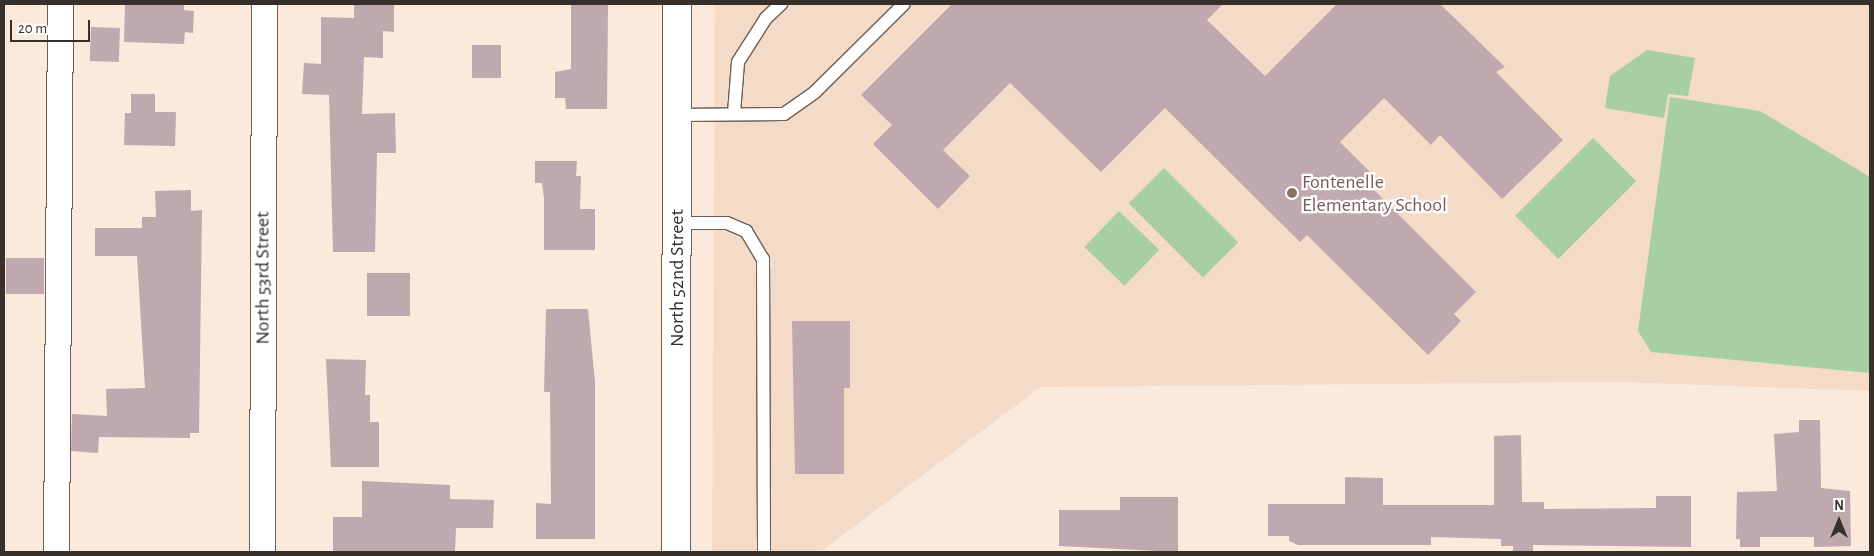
<!DOCTYPE html>
<html>
<head>
<meta charset="utf-8">
<style>
	body { margin:0 }
	#map { position:relative; width:1874px; height:556px; overflow:hidden; background:#fbe9db; font-family:"Alegreya Sans",sans-serif }
	div>[style] { position:absolute }
	.built>* { inset:0; background:#f4dbc8 }
	.green>* { inset:0; background:#a7cea4; transform-origin:0 0 }
	.building>* { inset:0; background:#bfa8ae; transform-origin:0 0 }
	.roads { filter:drop-shadow(1px 0 #6f5f53) drop-shadow(-1px 0 #6f5f53) drop-shadow(0 1px #6f5f53) drop-shadow(0 -1px #6f5f53) }
	.service>* { height:12px; margin:-6px; padding:0 6px; transform-origin:6px; border-radius:6px; background:#fff }
	.minor>* { height:25px; margin:-12.5px; padding:0 12.5px; transform-origin:12.5px; border-radius:12.5px; background:#fff }
	.secondary>* { height:28px; margin:-14px; padding:0 14px; transform-origin:14px; border-radius:14px; background:#fff }
	.dots>* { width:14px; height:14px; translate:-50% -50%; box-sizing:border-box; border:2px solid #fff; border-radius:50% }
	span { translate:-50% -50%; white-space:nowrap; text-align:center; line-height:1.15; -webkit-text-stroke:4.5px #fff; paint-order:stroke }
	.education-label { font-size:20px; color:#785e54 }
	.left { translate:0 -50%; text-align:left }
	.street-label { font-size:20px; color:#362f2a }
	.frame { position:absolute; inset:0; border:5px solid #362f2a; pointer-events:none }
	.north { position:absolute; left:1814px; top:496px; width:50px; height:50px; -webkit-text-stroke:4px #fff; paint-order:stroke; rotate:0deg; font-size:14px; font-weight:700; line-height:20px; text-align:center; color:#362f2a }
	.north::after { content:''; display:block; margin:auto; width:18px; height:22px; background:#362f2a; clip-path:polygon(50% 0,100% 100%,50% 72%,0 100%) }
	.scale { position:absolute; left:10px; top:20px; width:80px; height:22px; box-sizing:border-box; border:2px solid #362f2a; border-top:0; padding-left:6px; font-size:15px; line-height:18px; white-space:nowrap; color:#362f2a; -webkit-text-stroke:4px #fff; paint-order:stroke }
</style>
</head>
<body>
<div id="map">
	<div class="built">
		<i style="clip-path:polygon(715px 4px,1870px 4px,1870px 391px,1621px 382px,1041px 387px,820px 552px,712px 552px)"></i>
	</div>
	<div class="green">
		<i style="clip-path:polygon(1647px 50px,1695px 58px,1688px 96px,1668px 94px,1664px 118px,1605px 108px,1610px 76px)"></i>
		<i style="clip-path:polygon(1670px 97px,1760px 111px,1870px 177px,1870px 373px,1651px 352px,1638px 331px)"></i>
		<i style="left:1593px;top:138px;width:61px;height:110px;rotate:45deg"></i>
		<i style="left:1164px;top:168px;width:105px;height:50px;rotate:45deg"></i>
		<i style="left:1119px;top:211px;width:56px;height:50px;rotate:44deg"></i>
	</div>
	<div class="building">
		<i style="clip-path:polygon(125px 4px,184px 4px,184px 10px,194px 11px,193px 33px,185px 32px,184px 44px,124px 42px)"></i>
		<i style="clip-path:polygon(354px 4px,394px 4px,394px 32px,383px 31px,383px 58px,364px 57px,362px 114px,395px 113px,396px 153px,377px 153px,375px 252px,333px 252px,329px 95px,302px 94px,304px 63px,321px 64px,321px 17px,354px 18px)"></i>
		<i style="clip-path:polygon(571px 4px,608px 4px,607px 109px,566px 109px,565px 98px,555px 98px,555px 72px,571px 69px)"></i>
		<i style="clip-path:polygon(952px 4px,1223px 4px,1207px 20px,1265px 76px,1337px 4px,1440px 4px,1505px 67px,1496px 72px,1563px 140px,1502px 199px,1440px 135px,1431px 145px,1384px 98px,1340px 142px,1376px 178px,1369px 185px,1476px 292px,1454px 314px,1461px 321px,1428px 355px,1307px 235px,1300px 242px,1165px 108px,1101px 172px,1010px 83px,943px 150px,970px 176px,938px 209px,873px 144px,892px 125px,861px 95px)"></i>
		<i style="left:91px;top:27px;width:29px;height:34px;rotate:2deg"></i>
		<i style="left:472px;top:45px;width:29px;height:33px"></i>
		<i style="clip-path:polygon(131px 94px,155px 94px,155px 112px,176px 112px,175px 146px,124px 145px,125px 113px,131px 113px)"></i>
		<i style="clip-path:polygon(535px 161px,577px 161px,576px 176px,581px 176px,580px 209px,595px 209px,595px 250px,544px 250px,544px 198px,542px 183px,535px 183px)"></i>
		<i style="clip-path:polygon(191px 190px,191px 211px,202px 210px,199px 433px,190px 433px,190px 438px,99px 437px,98px 453px,71px 451px,72px 414px,107px 416px,106px 389px,145px 388px,137px 256px,95px 256px,95px 228px,142px 228px,142px 217px,156px 217px,155px 191px)"></i>
		<i style="left:6px;top:258px;width:38px;height:36px"></i>
		<i style="left:367px;top:273px;width:43px;height:43px"></i>
		<i style="clip-path:polygon(546px 309px,588px 309px,595px 382px,595px 539px,536px 539px,536px 503px,551px 504px,550px 392px,544px 392px)"></i>
		<i style="clip-path:polygon(792px 321px,850px 321px,850px 388px,844px 388px,844px 474px,795px 474px)"></i>
		<i style="clip-path:polygon(326px 359px,366px 360px,365px 395px,370px 395px,370px 422px,379px 422px,379px 467px,331px 467px)"></i>
		<i style="clip-path:polygon(1799px 420px,1820px 420px,1821px 488px,1850px 491px,1851px 546px,1814px 547px,1814px 537px,1760px 537px,1760px 547px,1740px 547px,1740px 539px,1736px 539px,1737px 492px,1777px 491px,1774px 434px,1799px 432px)"></i>
		<i style="clip-path:polygon(1521px 435px,1522px 502px,1544px 502px,1544px 509px,1656px 508px,1656px 496px,1691px 496px,1691px 547px,1533px 545px,1533px 552px,1513px 552px,1513px 546px,1501px 546px,1501px 539px,1431px 537px,1431px 545px,1298px 545px,1289px 541px,1289px 536px,1268px 536px,1268px 504px,1345px 504px,1345px 477px,1383px 478px,1383px 505px,1494px 505px,1494px 436px)"></i>
		<i style="clip-path:polygon(362px 481px,450px 485px,450px 499px,494px 500px,493px 528px,456px 528px,455px 552px,333px 552px,333px 517px,362px 517px)"></i>
		<i style="clip-path:polygon(1120px 497px,1178px 497px,1178px 552px,1059px 546px,1059px 510px,1120px 510px)"></i>
	</div>
	<div class="roads">
		<div class="service">
			<i style="left:734px;top:113px;width:51px;rotate:-85.5deg"></i>
			<i style="left:738px;top:62px;width:52px;rotate:-57.5deg"></i>
			<i style="left:766px;top:18px;width:21px;rotate:-43deg"></i>
			<i style="left:677px;top:115px;width:107px;rotate:-0.5deg"></i>
			<i style="left:784px;top:114px;width:38px;rotate:-35deg"></i>
			<i style="left:815px;top:92px;width:125px;rotate:-44.7deg"></i>
			<i style="left:677px;top:223px;width:50px"></i>
			<i style="left:727px;top:223px;width:21px;rotate:23deg"></i>
			<i style="left:746px;top:231px;width:33px;rotate:59deg"></i>
			<i style="left:763px;top:259px;width:293px;rotate:89.8deg"></i>
		</div>
		<div class="minor">
			<i style="left:56px;top:552px;width:548px;rotate:-89.58deg"></i>
			<i style="left:262px;top:552px;width:548px;rotate:-89.79deg"></i>
		</div>
		<div class="secondary">
			<i style="left:676px;top:552px;width:548px;rotate:-89.9deg"></i>
		</div>
	</div>
	<div class="dots">
		<i style="left:1292px;top:193px;background:#8d6e63"></i>
	</div>
	<div class="education-label">
		<span class="left" style="left:1302px;top:194px">Fontenelle<br>Elementary School</span>
	</div>
	<div class="street-label">
		<span style="left:263px;top:278px;rotate:-90deg">North 53rd Street</span>
		<span style="left:677px;top:278px;rotate:-90deg">North 52nd Street</span>
	</div>
	<div class="frame"></div>
	<div class="north">N</div>
	<div class="scale">20 m</div>
</div>
</body>
</html>
